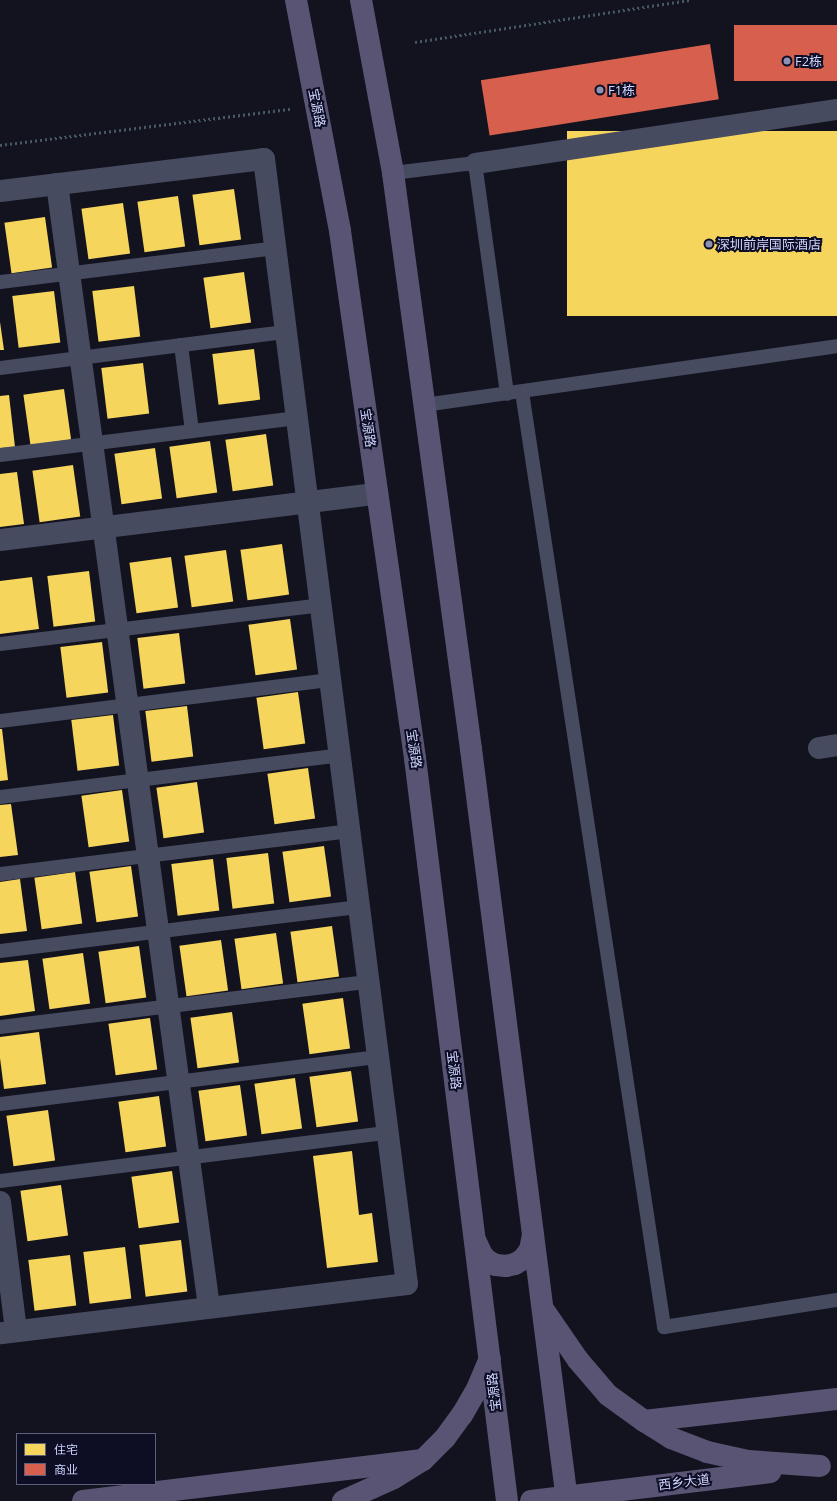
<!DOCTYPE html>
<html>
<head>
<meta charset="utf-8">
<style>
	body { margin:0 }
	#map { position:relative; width:837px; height:1501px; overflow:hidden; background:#12131f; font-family:"Open Sans","Noto Sans SC",sans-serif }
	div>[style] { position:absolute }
	.homes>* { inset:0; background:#f6d55c; transform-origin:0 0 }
	.shops>* { inset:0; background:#d6604d; transform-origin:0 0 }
	.path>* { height:2.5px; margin-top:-1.25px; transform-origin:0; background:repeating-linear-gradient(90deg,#455962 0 2px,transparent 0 5px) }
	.service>* { height:14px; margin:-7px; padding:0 7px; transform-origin:7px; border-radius:7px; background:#474b60 }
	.pedestrian>* { height:21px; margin:-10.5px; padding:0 10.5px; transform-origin:10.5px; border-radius:10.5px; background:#474b60 }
	.minor>* { height:22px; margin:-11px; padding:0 11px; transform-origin:11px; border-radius:11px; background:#474b60 }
	.primary>* { height:22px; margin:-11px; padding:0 11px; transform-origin:11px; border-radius:11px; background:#595473 }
	.dots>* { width:11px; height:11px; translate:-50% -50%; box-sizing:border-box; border:2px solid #0d0e24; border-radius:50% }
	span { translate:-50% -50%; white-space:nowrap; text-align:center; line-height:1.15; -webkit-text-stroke:4px #0d0e24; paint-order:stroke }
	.poi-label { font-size:13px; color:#d0d5ff }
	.left { translate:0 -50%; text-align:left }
	.street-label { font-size:13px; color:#d0d5ff }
	.legend { position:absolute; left:16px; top:1433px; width:140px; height:52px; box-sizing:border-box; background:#0d0e24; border:1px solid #5b5e7c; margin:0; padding:5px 7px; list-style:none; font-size:12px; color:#d0d5ff }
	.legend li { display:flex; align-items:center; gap:8px; height:20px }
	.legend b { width:20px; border:1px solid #5b5e7c }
</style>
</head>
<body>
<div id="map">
	<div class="homes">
		<i style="left:837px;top:131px;width:185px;height:270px;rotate:90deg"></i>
		<i style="left:234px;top:189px;width:51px;height:42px;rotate:82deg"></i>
		<i style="left:178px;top:196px;width:51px;height:41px;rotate:82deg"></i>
		<i style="left:123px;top:203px;width:51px;height:42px;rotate:82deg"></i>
		<i style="left:45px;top:217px;width:51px;height:41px;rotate:82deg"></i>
		<i style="left:244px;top:272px;width:51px;height:41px;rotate:82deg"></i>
		<i style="left:134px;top:286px;width:51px;height:42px;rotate:83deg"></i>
		<i style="left:54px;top:291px;width:52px;height:42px;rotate:83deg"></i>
		<i style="clip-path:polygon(0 322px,4px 350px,0 350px)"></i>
		<i style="left:254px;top:349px;width:51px;height:42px;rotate:83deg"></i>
		<i style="left:143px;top:363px;width:51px;height:42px;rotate:83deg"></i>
		<i style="left:64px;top:389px;width:51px;height:41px;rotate:82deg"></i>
		<i style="clip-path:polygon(9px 395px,15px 447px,0 448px,0 396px)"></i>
		<i style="left:266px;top:434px;width:52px;height:41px;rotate:82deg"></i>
		<i style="left:210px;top:441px;width:52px;height:41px;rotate:82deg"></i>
		<i style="left:155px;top:448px;width:51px;height:41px;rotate:82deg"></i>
		<i style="left:73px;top:465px;width:52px;height:41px;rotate:82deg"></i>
		<i style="clip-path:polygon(17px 472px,24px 524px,0 527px,0 474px)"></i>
		<i style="left:282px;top:544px;width:51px;height:42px;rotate:82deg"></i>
		<i style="left:226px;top:550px;width:52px;height:42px;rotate:82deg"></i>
		<i style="left:171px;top:557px;width:51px;height:42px;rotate:82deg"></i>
		<i style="left:89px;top:571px;width:51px;height:42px;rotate:83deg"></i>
		<i style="clip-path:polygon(32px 577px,39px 629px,0 634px,0 581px)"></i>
		<i style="left:290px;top:619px;width:51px;height:42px;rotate:82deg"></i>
		<i style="left:179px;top:633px;width:51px;height:42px;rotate:83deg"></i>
		<i style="left:102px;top:642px;width:51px;height:42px;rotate:83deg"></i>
		<i style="left:298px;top:692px;width:52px;height:42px;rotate:82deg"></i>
		<i style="left:187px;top:706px;width:51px;height:42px;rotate:83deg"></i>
		<i style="left:113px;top:715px;width:51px;height:42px;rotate:83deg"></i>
		<i style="clip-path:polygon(0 729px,2px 729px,8px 780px,0 781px)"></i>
		<i style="left:308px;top:768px;width:51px;height:41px;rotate:82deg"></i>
		<i style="left:197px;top:782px;width:51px;height:41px;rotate:82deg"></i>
		<i style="left:122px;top:790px;width:52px;height:41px;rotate:82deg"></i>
		<i style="clip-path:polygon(11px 804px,18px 855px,0 857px,0 805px)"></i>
		<i style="left:324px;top:846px;width:51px;height:42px;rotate:82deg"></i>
		<i style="left:268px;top:853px;width:51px;height:42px;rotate:83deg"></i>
		<i style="left:213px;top:859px;width:52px;height:42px;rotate:83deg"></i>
		<i style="left:131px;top:866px;width:51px;height:42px;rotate:82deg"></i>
		<i style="left:75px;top:872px;width:52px;height:41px;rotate:82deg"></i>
		<i style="clip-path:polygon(20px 879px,27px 931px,0 934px,0 882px)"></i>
		<i style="left:332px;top:926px;width:51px;height:42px;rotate:82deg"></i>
		<i style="left:276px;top:933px;width:51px;height:42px;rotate:82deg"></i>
		<i style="left:221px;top:940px;width:51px;height:42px;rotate:82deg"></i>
		<i style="left:139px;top:946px;width:52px;height:41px;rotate:82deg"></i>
		<i style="left:83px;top:953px;width:51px;height:41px;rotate:82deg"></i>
		<i style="clip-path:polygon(28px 960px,35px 1011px,0 1016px,0 963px)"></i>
		<i style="left:343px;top:998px;width:51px;height:41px;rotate:82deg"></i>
		<i style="left:232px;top:1012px;width:51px;height:42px;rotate:82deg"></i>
		<i style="left:150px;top:1018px;width:52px;height:42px;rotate:82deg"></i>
		<i style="clip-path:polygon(39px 1032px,46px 1084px,4px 1089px,0 1058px,0 1037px)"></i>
		<i style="left:351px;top:1071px;width:51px;height:42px;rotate:82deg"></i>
		<i style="left:295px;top:1078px;width:51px;height:41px;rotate:82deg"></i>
		<i style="left:240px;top:1085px;width:51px;height:42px;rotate:82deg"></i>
		<i style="left:159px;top:1096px;width:51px;height:41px;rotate:82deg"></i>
		<i style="left:48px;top:1110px;width:51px;height:42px;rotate:82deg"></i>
		<i style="clip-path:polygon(352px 1151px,359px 1215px,372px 1213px,378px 1262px,327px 1268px,313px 1156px)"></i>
		<i style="left:172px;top:1171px;width:52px;height:41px;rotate:82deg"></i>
		<i style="left:61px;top:1185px;width:51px;height:41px;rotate:82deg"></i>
		<i style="left:181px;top:1240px;width:52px;height:42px;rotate:83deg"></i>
		<i style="left:125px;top:1247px;width:52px;height:42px;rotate:83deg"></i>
		<i style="left:70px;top:1255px;width:51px;height:42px;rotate:83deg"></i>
	</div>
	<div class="shops">
		<i style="left:837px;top:25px;width:56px;height:103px;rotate:90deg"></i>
		<i style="left:710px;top:44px;width:56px;height:232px;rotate:81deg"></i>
	</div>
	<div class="path">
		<i style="left:415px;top:42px;width:278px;rotate:-8.7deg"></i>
		<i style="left:0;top:145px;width:293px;rotate:-7.1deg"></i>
	</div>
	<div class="service">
		<i style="left:393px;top:173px;width:83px;rotate:-7deg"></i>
		<i style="left:475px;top:163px;width:233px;rotate:82.1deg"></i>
		<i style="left:0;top:282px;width:278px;rotate:-7deg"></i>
		<i style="left:181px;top:345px;width:87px;rotate:82.7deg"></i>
		<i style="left:0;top:368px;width:288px;rotate:-7.2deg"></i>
		<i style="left:522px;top:392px;width:946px;rotate:81.36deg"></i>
		<i style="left:664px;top:1327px;width:175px;rotate:-8.9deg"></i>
		<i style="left:424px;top:405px;width:417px;rotate:-8.1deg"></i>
		<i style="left:0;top:455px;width:299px;rotate:-7.1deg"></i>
		<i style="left:0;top:644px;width:323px;rotate:-6.9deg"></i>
		<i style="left:0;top:721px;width:333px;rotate:-7.1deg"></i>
		<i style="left:0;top:797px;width:343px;rotate:-7deg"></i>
		<i style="left:0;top:874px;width:353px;rotate:-7deg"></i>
		<i style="left:0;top:951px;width:362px;rotate:-7deg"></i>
		<i style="left:0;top:1027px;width:372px;rotate:-7deg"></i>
		<i style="left:0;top:1104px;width:381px;rotate:-7.1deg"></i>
		<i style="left:0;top:1181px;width:391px;rotate:-7.1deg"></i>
	</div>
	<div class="pedestrian">
		<i style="left:475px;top:163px;width:366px;rotate:-8.5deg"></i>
	</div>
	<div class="minor">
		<i style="left:57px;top:184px;width:1133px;rotate:82.29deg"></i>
		<i style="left:0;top:191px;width:266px;rotate:-6.9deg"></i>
		<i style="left:264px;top:159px;width:1134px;rotate:82.76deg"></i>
		<i style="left:407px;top:1284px;width:410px;rotate:173.1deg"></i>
		<i style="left:0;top:540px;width:380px;rotate:-7deg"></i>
		<i style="left:819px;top:748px;width:18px;rotate:-9deg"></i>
		<i style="left:0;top:1202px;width:130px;rotate:82.9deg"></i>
	</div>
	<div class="primary">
		<i style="left:296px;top:0;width:235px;rotate:79.2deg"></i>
		<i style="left:340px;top:231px;width:532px;rotate:81.9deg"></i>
		<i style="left:415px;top:758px;width:749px;rotate:82.94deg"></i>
		<i style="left:361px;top:0;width:176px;rotate:79.5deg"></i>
		<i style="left:393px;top:173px;width:581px;rotate:82.29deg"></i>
		<i style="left:471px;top:749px;width:758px;rotate:82.72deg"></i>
		<i style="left:476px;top:1242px;width:14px;rotate:65deg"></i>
		<i style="left:482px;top:1255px;width:8px;rotate:45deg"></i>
		<i style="left:488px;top:1261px;width:9px;rotate:27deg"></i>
		<i style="left:496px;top:1265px;width:10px;rotate:6deg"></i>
		<i style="left:506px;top:1266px;width:9px;rotate:-13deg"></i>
		<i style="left:515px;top:1264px;width:9px;rotate:-32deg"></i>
		<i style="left:523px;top:1259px;width:11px;rotate:-52deg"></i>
		<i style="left:530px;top:1250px;width:15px;rotate:-79deg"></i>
		<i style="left:545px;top:1312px;width:58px;rotate:55.5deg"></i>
		<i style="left:578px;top:1360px;width:46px;rotate:49.4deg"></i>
		<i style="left:608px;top:1395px;width:44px;rotate:35.8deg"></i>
		<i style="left:644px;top:1421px;width:32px;rotate:32deg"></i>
		<i style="left:671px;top:1438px;width:39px;rotate:21deg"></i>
		<i style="left:707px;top:1452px;width:42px;rotate:12.4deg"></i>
		<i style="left:748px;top:1461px;width:72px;rotate:4deg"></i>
		<i style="left:644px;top:1421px;width:194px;rotate:-6.5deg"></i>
		<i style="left:83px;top:1501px;width:342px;rotate:-6.9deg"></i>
		<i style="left:343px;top:1501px;width:56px;rotate:-24.3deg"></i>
		<i style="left:394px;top:1478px;width:34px;rotate:-32deg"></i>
		<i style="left:423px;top:1460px;width:31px;rotate:-45deg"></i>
		<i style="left:445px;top:1438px;width:29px;rotate:-54deg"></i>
		<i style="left:462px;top:1415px;width:30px;rotate:-60deg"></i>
		<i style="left:477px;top:1389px;width:33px;rotate:-67deg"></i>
		<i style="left:531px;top:1501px;width:241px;rotate:-6.9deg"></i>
	</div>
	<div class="dots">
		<i style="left:787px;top:61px;background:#8e91b1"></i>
		<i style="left:600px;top:90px;background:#8e91b1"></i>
		<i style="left:709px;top:244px;background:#8e91b1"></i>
	</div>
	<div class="poi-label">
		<span class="left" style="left:795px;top:61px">F2栋</span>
		<span class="left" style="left:608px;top:90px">F1栋</span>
		<span class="left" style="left:717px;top:244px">深圳前岸国际酒店</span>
	</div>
	<div class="street-label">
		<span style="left:317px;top:108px;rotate:79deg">宝源路</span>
		<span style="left:368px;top:428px;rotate:82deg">宝源路</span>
		<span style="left:414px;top:749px;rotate:82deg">宝源路</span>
		<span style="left:454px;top:1070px;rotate:83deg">宝源路</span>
		<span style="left:494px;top:1392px;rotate:-97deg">宝源路</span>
		<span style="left:684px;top:1482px;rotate:-7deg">西乡大道</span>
	</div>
	<ul class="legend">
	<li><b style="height:11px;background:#f6d55c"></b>住宅</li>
	<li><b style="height:11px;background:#d6604d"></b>商业</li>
	</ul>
</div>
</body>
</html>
